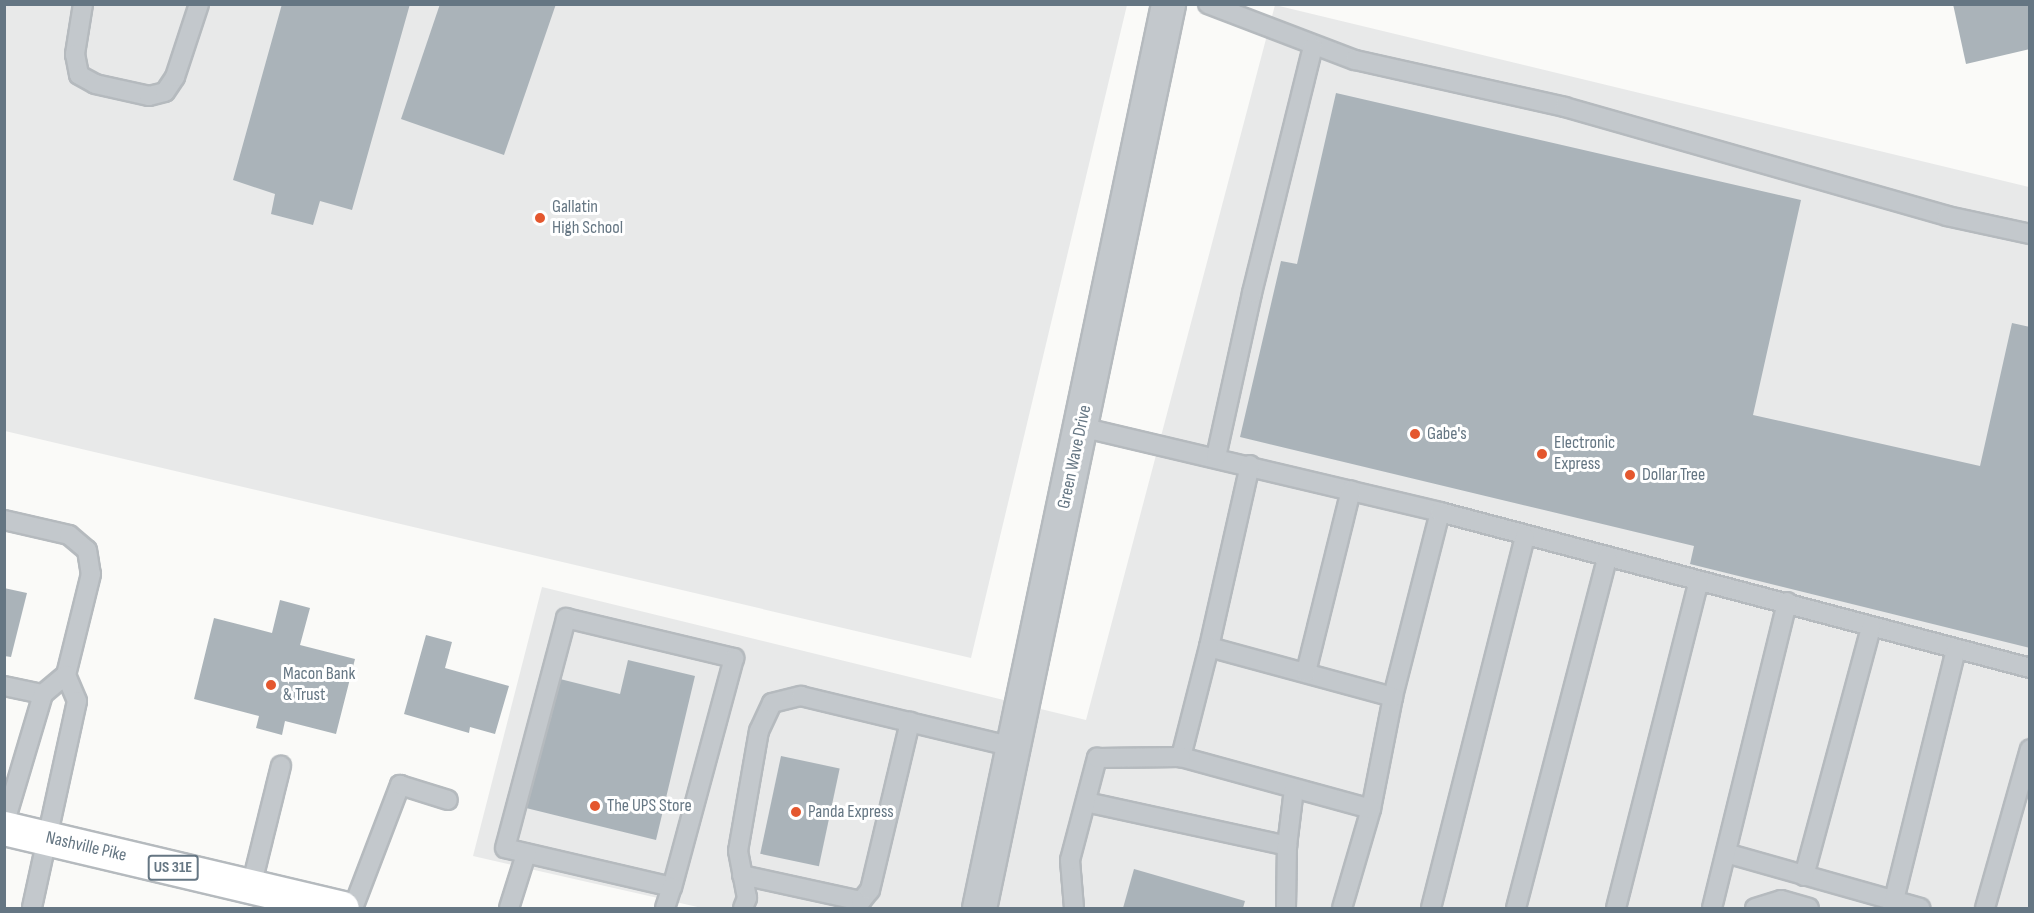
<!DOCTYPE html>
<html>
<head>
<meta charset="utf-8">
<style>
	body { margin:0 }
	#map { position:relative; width:2034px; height:913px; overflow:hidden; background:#fafaf8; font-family:"Sofia Sans Condensed",sans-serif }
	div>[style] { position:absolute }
	.built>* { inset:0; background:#e8e9e9 }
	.building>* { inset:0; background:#aab3b9; transform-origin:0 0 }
	.roads { filter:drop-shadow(2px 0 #b5babe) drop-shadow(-2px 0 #b5babe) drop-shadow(0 2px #b5babe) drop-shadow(0 -2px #b5babe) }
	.service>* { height:18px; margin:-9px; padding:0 9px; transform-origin:9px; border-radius:9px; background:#c3c8cc }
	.minor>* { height:33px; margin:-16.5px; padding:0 16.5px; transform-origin:16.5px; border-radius:16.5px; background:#c3c8cc }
	.primary>* { height:33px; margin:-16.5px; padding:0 16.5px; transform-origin:16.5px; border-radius:16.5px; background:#fff }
	.dots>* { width:16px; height:16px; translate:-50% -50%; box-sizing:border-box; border:3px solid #fff; border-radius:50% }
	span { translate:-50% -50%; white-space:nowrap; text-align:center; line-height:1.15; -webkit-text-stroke:6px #fff; paint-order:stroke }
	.shield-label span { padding:2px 4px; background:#fff; border:2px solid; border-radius:4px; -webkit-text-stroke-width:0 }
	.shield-label { font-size:16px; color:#657683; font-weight:700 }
	.poi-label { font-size:18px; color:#657683 }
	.left { translate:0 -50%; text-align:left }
	.street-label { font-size:18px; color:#657683 }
	.frame { position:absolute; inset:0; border:6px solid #657683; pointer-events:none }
</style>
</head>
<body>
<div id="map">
	<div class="built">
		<i style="clip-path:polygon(5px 5px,1127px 5px,971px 658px,5px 431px)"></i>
		<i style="clip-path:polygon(1275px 5px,2029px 187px,2029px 908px,702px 908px,473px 856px,542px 587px,1086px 720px)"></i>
	</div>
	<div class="building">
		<i style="clip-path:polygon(282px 4px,410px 4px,352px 210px,320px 201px,313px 225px,271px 214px,275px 194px,233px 180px)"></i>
		<i style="clip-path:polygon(440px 4px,556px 4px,504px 155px,401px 119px)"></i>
		<i style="clip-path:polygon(1953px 4px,2030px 4px,2030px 49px,1966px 64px)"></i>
		<i style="clip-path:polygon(1336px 93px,1801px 200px,1753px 415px,1980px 466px,2012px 323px,2030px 327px,2030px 648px,1690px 564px,1694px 546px,1240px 437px,1281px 261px,1297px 264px)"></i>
		<i style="clip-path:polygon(4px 588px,27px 593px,11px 657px,4px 656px)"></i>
		<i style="clip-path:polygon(280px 600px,310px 608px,300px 645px,355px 659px,336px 734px,285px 721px,282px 735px,256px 728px,259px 716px,194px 699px,214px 618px,272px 633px)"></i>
		<i style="clip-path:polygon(426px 635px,452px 642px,445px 668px,509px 686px,495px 734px,470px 727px,469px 733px,404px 714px)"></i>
		<i style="clip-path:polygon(628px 660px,695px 676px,656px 840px,526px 808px,556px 678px,620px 694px)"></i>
		<i style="left:781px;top:756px;width:60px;height:100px;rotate:12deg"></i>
		<i style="clip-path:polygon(1134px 869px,1245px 901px,1243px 908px,1123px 908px)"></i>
	</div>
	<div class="roads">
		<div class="service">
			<i style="left:83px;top:4px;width:51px;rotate:99.1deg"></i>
			<i style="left:75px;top:54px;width:21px;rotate:79deg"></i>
			<i style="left:79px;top:75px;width:18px;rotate:29deg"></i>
			<i style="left:95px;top:84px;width:55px;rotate:12.5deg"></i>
			<i style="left:149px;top:96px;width:16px;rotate:-14deg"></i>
			<i style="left:165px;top:92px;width:18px;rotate:-56deg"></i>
			<i style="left:175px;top:77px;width:77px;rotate:-71.8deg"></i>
			<i style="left:1208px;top:4px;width:157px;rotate:20.9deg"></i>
			<i style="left:1355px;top:60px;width:215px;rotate:12.6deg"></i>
			<i style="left:1565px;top:107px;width:397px;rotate:15.9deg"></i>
			<i style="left:1947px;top:216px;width:85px;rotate:12.2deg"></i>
			<i style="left:1081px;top:427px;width:369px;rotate:13.3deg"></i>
			<i style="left:1440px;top:512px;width:191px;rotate:104.3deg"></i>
			<i style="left:1393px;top:697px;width:114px;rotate:101.1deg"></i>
			<i style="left:1371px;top:809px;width:103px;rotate:106.3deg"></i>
			<i style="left:1216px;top:457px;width:168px;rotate:-77.6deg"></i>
			<i style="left:1252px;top:293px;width:253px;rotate:-76.1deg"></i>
			<i style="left:1250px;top:465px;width:187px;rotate:102.7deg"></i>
			<i style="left:1209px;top:647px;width:191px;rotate:15.2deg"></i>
			<i style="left:1440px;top:512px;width:610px;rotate:14.81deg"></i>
			<i style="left:4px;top:520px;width:67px;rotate:13deg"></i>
			<i style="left:69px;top:535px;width:23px;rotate:40deg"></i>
			<i style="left:87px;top:550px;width:24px;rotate:81deg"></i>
			<i style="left:91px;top:574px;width:104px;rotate:103.9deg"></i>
			<i style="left:566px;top:618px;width:173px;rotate:13.4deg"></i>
			<i style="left:734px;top:658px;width:237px;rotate:105.1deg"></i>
			<i style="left:672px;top:887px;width:171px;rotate:-166.9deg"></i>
			<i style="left:505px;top:848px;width:238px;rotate:-75.1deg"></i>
			<i style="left:1209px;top:647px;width:114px;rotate:104.3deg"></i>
			<i style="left:1181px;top:757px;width:197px;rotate:15.3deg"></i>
			<i style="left:1306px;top:672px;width:187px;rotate:-76.1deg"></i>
			<i style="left:4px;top:686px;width:40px;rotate:12deg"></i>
			<i style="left:1086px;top:802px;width:206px;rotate:12.3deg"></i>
			<i style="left:4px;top:825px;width:137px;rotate:-73.4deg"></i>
			<i style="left:43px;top:694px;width:30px;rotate:-40deg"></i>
			<i style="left:66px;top:675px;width:28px;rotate:67deg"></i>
			<i style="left:77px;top:701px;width:212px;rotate:102.3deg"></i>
			<i style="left:1726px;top:853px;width:202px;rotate:15.8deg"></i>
			<i style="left:742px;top:875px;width:122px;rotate:12.3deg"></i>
			<i style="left:861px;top:901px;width:14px;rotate:-51deg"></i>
			<i style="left:870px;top:890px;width:173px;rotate:-76.6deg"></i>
			<i style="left:1804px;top:876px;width:258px;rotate:-74.9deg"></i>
			<i style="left:251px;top:887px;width:125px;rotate:-76.1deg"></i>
			<i style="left:353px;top:908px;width:132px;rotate:-69.1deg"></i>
			<i style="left:400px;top:785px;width:50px;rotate:17.4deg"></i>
			<i style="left:509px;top:908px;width:57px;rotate:-72.5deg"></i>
			<i style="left:665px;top:908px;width:22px;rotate:-72deg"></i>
			<i style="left:743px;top:908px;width:11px;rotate:-68deg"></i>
			<i style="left:747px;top:898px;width:48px;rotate:-100.8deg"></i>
			<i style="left:738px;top:851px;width:122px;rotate:-80.1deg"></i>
			<i style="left:759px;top:731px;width:31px;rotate:-65deg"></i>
			<i style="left:772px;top:703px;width:30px;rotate:-14deg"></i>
			<i style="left:801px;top:696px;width:219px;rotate:13.5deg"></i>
			<i style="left:1074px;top:908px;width:48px;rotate:-94.8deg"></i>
			<i style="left:1070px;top:860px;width:106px;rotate:-75.2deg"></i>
			<i style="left:1097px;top:758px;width:84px;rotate:-0.7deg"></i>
			<i style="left:1286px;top:908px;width:62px;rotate:-89.1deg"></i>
			<i style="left:1287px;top:846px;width:57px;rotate:-83deg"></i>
			<i style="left:1431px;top:908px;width:383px;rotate:-75.8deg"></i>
			<i style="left:1516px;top:908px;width:362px;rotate:-75.4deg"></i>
			<i style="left:1616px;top:908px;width:337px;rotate:-75.8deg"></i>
			<i style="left:1712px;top:908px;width:315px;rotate:-76.2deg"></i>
			<i style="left:1755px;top:908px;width:27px;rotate:-17deg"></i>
			<i style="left:1781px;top:900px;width:29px;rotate:16deg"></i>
			<i style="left:1892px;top:908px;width:266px;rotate:-76.1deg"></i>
			<i style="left:1985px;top:908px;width:165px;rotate:-74.2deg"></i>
		</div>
		<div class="minor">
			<i style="left:979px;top:908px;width:924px;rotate:-78.19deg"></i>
		</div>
		<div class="primary">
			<i style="left:4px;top:828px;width:347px;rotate:13.3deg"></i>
		</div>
	</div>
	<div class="dots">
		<i style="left:540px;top:218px;background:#e4572e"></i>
		<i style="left:1415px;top:434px;background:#e4572e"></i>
		<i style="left:1542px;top:454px;background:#e4572e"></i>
		<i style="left:1630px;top:475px;background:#e4572e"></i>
		<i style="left:271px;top:685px;background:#e4572e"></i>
		<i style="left:595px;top:806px;background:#e4572e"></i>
		<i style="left:796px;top:812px;background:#e4572e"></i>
	</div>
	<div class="shield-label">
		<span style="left:173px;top:868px">US 31E</span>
	</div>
	<div class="poi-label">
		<span class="left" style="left:552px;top:218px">Gallatin<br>High School</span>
		<span class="left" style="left:1427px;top:434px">Gabe's</span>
		<span class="left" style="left:1554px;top:454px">Electronic<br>Express</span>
		<span class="left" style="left:1642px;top:475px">Dollar Tree</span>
		<span class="left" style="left:283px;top:685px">Macon Bank<br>&amp; Trust</span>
		<span class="left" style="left:607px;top:806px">The UPS Store</span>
		<span class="left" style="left:808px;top:812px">Panda Express</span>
	</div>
	<div class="street-label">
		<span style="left:1075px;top:457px;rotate:-78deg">Green Wave Drive</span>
		<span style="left:86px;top:847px;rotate:13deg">Nashville Pike</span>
	</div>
	<div class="frame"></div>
</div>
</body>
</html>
